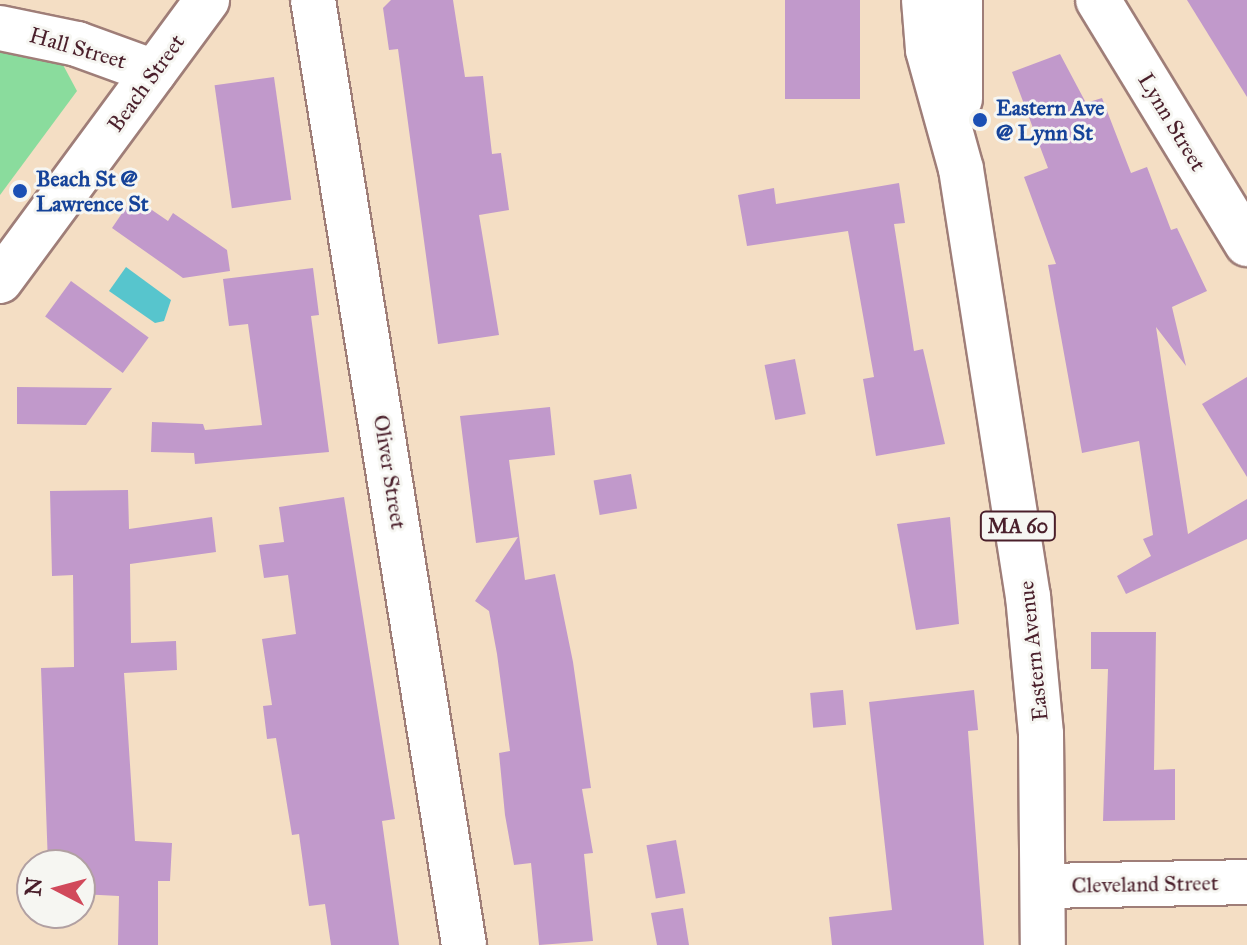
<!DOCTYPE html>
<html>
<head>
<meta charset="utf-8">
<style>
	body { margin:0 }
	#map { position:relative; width:1247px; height:945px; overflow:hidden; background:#f4dec4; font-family:"IM FELL Great Primer",serif }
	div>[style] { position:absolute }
	.green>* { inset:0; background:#8adc9d }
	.water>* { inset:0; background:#57c5cd }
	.building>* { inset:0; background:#c199cb; transform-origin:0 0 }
	.roads { filter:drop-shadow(2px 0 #9f7e78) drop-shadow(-2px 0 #9f7e78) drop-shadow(0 2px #9f7e78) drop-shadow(0 -2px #9f7e78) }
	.minor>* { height:44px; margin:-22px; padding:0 22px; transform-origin:22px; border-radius:22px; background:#fff }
	.major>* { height:44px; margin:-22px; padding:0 22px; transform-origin:22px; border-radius:22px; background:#fff }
	.dots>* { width:22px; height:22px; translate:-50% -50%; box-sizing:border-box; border:4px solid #f6f6f2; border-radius:50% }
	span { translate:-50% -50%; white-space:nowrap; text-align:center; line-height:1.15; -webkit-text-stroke:6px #f6f6f2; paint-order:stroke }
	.shield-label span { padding:2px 6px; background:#f6f6f2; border:2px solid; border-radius:6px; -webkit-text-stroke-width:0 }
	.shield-label { font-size:20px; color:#4a1f2b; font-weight:700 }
	.street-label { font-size:22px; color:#4a1f2b }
	.transit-label { font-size:22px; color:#164399; font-weight:700 }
	.left { translate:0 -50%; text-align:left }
	.north { position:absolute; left:16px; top:849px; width:80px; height:80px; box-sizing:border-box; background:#f6f6f2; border:2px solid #b1a0a2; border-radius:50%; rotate:276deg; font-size:22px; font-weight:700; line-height:32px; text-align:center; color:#4a1f2b }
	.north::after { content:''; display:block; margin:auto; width:28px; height:36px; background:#d1495b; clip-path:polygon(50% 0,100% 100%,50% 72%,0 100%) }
</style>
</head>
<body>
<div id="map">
	<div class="green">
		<i style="clip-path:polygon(0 51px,62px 63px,77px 91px,0 195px)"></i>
	</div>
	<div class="water">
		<i style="clip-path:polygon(126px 267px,171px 300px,164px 321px,155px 323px,109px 291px)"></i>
	</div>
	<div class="building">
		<i style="clip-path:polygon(391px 0,453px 0,465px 77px,483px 76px,492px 154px,501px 153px,509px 210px,479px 215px,499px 335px,438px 344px,398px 49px,389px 50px,383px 8px)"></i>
		<i style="left:785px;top:0;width:75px;height:99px"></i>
		<i style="clip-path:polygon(1187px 0,1247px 0,1247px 97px)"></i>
		<i style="clip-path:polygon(1060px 54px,1086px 103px,1102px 98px,1131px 173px,1147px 167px,1171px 230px,1177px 228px,1207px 291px,1172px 307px,1186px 366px,1156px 327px,1188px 534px,1247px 499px,1247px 539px,1126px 594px,1117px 576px,1151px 556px,1143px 539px,1153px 535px,1139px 441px,1082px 453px,1048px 265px,1056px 264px,1024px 177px,1048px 168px,1012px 72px)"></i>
		<i style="left:274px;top:77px;width:124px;height:60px;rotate:82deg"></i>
		<i style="clip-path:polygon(899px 183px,905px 223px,894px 224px,914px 351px,923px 349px,945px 444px,876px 456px,863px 379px,874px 377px,848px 231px,747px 246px,738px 195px,774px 188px,776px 204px)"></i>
		<i style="clip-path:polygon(133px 197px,168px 221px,173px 213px,227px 250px,230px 271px,183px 278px,112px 228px)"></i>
		<i style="clip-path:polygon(313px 268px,319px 315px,311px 316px,329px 452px,195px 464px,194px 453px,151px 452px,152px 422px,203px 424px,205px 430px,262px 425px,248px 324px,229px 326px,223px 279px)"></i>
		<i style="left:71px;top:281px;width:96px;height:44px;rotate:36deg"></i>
		<i style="left:795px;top:359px;width:56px;height:31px;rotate:79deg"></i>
		<i style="clip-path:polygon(1247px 377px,1247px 477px,1202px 404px)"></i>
		<i style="clip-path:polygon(17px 387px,112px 388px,86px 425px,17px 424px)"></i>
		<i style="clip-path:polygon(550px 407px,555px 455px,509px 460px,525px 580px,555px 574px,573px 662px,591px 788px,582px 789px,593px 853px,584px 854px,593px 941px,539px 945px,531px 863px,514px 865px,505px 815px,499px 753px,510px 751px,497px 654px,489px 611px,475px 601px,518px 537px,476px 543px,460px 416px)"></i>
		<i style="left:631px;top:474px;width:35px;height:38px;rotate:80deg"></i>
		<i style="clip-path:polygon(128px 490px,129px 529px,212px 517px,216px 552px,130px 564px,131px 643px,176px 641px,177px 670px,124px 673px,135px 841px,172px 843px,170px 881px,158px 881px,158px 945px,118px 945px,119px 896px,80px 894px,80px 865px,48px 865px,41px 668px,74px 667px,73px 575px,52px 576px,50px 491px)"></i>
		<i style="clip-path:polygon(344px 497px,395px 819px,382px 821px,399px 945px,331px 945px,325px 904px,309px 906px,299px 834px,292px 835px,276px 738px,267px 739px,263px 706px,272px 705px,262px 639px,296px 634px,288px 575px,264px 578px,259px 545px,284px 542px,279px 507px)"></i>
		<i style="clip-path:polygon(950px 517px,959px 624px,916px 630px,897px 524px)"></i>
		<i style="clip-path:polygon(1091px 632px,1156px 632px,1154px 770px,1175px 769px,1175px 820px,1103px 821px,1108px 669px,1091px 669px)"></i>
		<i style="left:843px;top:690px;width:35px;height:33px;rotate:85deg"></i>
		<i style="clip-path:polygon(974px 690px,978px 730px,968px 731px,984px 945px,832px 945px,829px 917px,892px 910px,869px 702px)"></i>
		<i style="left:676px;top:840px;width:54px;height:30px;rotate:80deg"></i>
		<i style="clip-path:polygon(683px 908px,689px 945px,657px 945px,651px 913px)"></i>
	</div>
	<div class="roads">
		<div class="minor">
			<i style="left:313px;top:0;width:957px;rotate:80.92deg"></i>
			<i style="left:0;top:28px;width:79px;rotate:11.7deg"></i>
			<i style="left:77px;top:44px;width:82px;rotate:20deg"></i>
			<i style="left:1044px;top:886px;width:203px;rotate:-1.1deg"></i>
		</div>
		<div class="major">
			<i style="left:924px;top:0;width:50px;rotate:85.4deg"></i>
			<i style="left:928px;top:50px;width:123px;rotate:74.5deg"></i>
			<i style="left:961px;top:169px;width:432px;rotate:81.1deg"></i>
			<i style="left:1028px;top:596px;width:139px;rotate:84.6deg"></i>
			<i style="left:1041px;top:734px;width:211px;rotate:89.5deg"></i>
			<i style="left:1098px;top:0;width:286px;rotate:58.6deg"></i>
			<i style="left:960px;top:99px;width:99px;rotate:-90deg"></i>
			<i style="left:0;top:281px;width:349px;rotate:-53.6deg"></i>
		</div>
	</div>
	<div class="dots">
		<i style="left:980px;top:120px;background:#1a4fb4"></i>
		<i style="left:20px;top:191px;background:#1a4fb4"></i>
	</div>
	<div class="shield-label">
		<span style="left:1018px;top:526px">MA 60</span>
	</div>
	<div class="street-label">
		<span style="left:78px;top:48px;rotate:16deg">Hall Street</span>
		<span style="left:146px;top:83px;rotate:-54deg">Beach Street</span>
		<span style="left:1172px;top:122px;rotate:59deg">Lynn Street</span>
		<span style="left:390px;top:472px;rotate:81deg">Oliver Street</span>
		<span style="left:1033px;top:651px;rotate:-96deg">Eastern Avenue</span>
		<span style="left:1145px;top:884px;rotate:-1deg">Cleveland Street</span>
	</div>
	<div class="transit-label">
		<span class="left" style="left:996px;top:120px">Eastern Ave<br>@ Lynn St</span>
		<span class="left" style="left:36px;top:191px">Beach St @<br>Lawrence St</span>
	</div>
	<div class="north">N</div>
</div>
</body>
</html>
